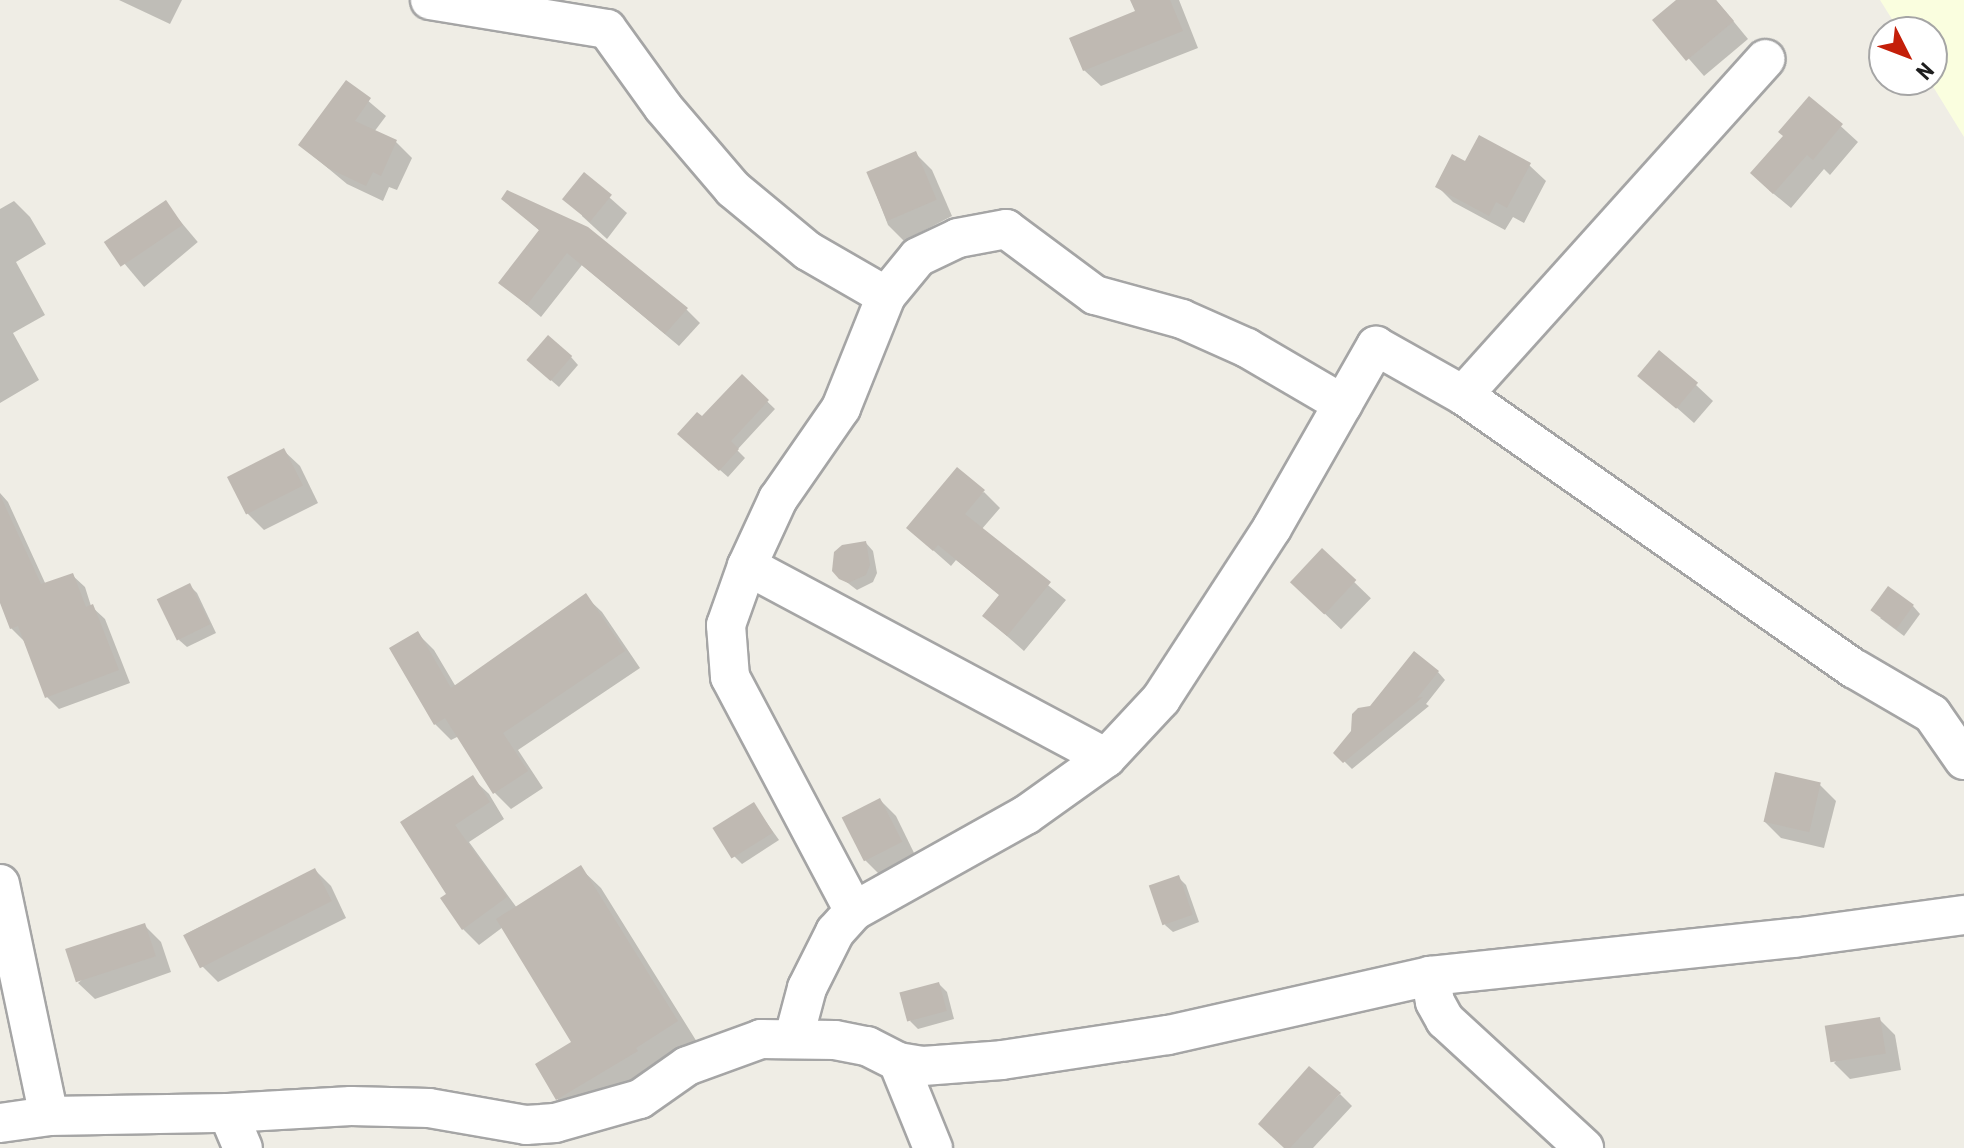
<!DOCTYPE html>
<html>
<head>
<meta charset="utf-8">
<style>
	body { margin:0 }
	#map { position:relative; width:1964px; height:1148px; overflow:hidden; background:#efede5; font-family:"Roboto Condensed",sans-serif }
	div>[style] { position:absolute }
	.education>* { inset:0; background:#fafedf }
	.shadow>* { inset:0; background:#0003; transform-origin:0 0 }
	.building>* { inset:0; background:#bfb9b2; transform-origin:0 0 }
	.roads { filter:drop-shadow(2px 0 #a5a5a5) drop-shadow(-2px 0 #a5a5a5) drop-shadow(0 2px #a5a5a5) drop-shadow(0 -2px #a5a5a5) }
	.minor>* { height:38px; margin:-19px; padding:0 19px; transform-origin:19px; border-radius:19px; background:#fff }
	span { translate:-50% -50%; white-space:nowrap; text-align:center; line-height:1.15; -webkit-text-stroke:8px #fff; paint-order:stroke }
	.north { position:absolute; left:1868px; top:16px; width:80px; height:80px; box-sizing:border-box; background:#fff; border:2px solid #a5a5a5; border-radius:50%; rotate:132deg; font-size:22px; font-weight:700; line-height:32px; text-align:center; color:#1e1e1e }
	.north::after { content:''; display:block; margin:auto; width:28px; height:36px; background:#c41f09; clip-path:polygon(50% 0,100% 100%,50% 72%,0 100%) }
</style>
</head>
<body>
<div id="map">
	<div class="education">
		<i style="clip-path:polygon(1880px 0,1964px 0,1964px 137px,1929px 80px,1932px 80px,1932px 32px,1900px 32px)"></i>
	</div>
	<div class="shadow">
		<i style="clip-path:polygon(119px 0,182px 0,170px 24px)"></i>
		<i style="clip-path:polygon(1132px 0,1179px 0,1198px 48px,1101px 86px,1084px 70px,1137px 13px)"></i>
		<i style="clip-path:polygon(1679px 0,1716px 0,1748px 39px,1704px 76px,1655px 20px)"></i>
		<i style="clip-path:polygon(347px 83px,386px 116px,374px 132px,396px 142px,412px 158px,397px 190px,389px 187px,383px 201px,347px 184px,300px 145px)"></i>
		<i style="clip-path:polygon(1810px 98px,1858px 142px,1830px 175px,1824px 169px,1791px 208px,1769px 190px,1785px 136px)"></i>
		<i style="clip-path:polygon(916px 154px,932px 170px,952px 216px,904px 241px,888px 225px,868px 173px)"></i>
		<i style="clip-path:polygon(1466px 164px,1529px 165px,1546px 181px,1524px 223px,1513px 217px,1505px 230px,1453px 202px,1437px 186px)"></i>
		<i style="clip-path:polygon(584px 175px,627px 213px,607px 239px,582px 216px)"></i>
		<i style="clip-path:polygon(504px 199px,687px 310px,700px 323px,679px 346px,582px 265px,541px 317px,501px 283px,540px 231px)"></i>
		<i style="clip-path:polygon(14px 201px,30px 217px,46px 244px,16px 262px,45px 315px,13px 333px,39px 380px,0 403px,0 209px)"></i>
		<i style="left:165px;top:203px;width:51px;height:70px;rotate:50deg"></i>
		<i style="clip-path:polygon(571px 357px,578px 365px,559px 387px,537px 368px)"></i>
		<i style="clip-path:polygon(1640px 375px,1696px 385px,1713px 401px,1694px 423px)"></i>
		<i style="clip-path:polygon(742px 377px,775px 409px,737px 450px,745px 458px,728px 477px,688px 442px,702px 419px)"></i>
		<i style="clip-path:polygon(283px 450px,300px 466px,318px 503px,264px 530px,247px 513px)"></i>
		<i style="clip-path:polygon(984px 492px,1000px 508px,981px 530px,1066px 600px,1024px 651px,984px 616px,1001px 596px,956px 560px,951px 566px,908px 528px)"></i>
		<i style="clip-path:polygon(0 493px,8px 502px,46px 585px,72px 575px,85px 587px,91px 606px,105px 619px,130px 683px,59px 709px,47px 697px,24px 641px,11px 628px,0 597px)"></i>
		<i style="clip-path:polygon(866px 543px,873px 551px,877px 573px,873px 582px,857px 590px,840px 577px)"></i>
		<i style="left:1322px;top:551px;width:68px;height:43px;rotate:44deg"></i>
		<i style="clip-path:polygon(190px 586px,197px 593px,216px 633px,187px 647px,179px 640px)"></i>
		<i style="clip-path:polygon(585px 596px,602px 612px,640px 668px,518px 750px,543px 788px,511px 809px,495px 793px,459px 736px,451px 740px,435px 724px,417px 633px,434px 650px,456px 687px)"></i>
		<i style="clip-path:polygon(1913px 606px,1920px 614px,1904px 636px,1880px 618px)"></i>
		<i style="clip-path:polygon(1438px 672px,1445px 680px,1426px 704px,1429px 706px,1352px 769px,1336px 753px,1371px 708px)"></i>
		<i style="clip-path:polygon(472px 778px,489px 794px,504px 819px,469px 842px,517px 908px,580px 868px,601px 888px,697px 1042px,578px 1119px,557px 1099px,574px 1042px,503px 927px,479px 945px,463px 929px,449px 895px,403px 823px)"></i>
		<i style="clip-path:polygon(1820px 785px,1836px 801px,1824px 848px,1781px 838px,1765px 822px)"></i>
		<i style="clip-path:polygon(880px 800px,896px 816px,917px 859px,881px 876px,865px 860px,844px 817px)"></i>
		<i style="clip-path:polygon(754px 805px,779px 840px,742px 864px,734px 856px)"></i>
		<i style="clip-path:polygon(315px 870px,331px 886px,346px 918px,218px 982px,202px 966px,186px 934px)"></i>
		<i style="clip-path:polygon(1178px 877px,1186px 885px,1199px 922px,1173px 932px,1165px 925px)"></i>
		<i style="clip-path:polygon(145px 926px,161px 942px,171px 972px,95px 999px,78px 983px)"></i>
		<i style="clip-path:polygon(939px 984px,947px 992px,954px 1019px,918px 1029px,910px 1021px)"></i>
		<i style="clip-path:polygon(1879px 1019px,1895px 1035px,1901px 1070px,1850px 1079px,1834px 1063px)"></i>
		<i style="clip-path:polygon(1340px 1094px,1352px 1106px,1313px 1148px,1286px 1148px)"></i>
	</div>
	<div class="building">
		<i style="clip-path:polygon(1130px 0,1170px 0,1183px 31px,1083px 71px,1069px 38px,1135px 11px)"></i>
		<i style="clip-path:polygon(1676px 0,1716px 0,1734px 21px,1686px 61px,1652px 20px)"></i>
		<i style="clip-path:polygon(346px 80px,371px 98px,355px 121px,397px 140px,381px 176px,373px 172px,366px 186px,328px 168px,298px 145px)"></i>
		<i style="clip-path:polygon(1809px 96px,1843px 124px,1813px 160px,1807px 155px,1773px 194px,1750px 173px,1783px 136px,1778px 132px)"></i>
		<i style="clip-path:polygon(1479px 135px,1531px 163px,1507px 208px,1496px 202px,1489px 216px,1435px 187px,1452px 154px,1465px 161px)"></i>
		<i style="left:916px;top:151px;width:53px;height:54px;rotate:67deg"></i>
		<i style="left:584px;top:172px;width:36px;height:35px;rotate:39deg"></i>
		<i style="clip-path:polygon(507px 190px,588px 227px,688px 308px,665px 334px,567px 253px,527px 305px,498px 283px,539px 230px,501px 199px)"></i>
		<i style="left:166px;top:200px;width:30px;height:75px;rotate:56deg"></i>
		<i style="left:548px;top:335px;width:32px;height:33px;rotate:41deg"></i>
		<i style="left:1659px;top:350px;width:51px;height:34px;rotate:40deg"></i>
		<i style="clip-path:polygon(742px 374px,769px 400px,731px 441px,739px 449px,719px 471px,677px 434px,697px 412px,702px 416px)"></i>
		<i style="left:284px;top:448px;width:42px;height:64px;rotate:63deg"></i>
		<i style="clip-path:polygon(957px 467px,985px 490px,965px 514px,1051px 582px,1007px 636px,982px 616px,999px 595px,938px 545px,933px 551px,906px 528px)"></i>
		<i style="clip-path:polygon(0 495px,41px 584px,73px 573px,86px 607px,93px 604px,119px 670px,45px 698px,18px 626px,10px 629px,0 603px)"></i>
		<i style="clip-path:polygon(866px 541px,870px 565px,866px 575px,848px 583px,839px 579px,832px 571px,834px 552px,842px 545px)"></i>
		<i style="left:1322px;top:548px;width:47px;height:47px;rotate:43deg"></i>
		<i style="left:190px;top:583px;width:46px;height:37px;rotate:64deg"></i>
		<i style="left:1888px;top:586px;width:32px;height:30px;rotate:36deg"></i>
		<i style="clip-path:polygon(586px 593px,625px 651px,503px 733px,528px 771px,493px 794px,445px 718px,434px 725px,389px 648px,418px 631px,451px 688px)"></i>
		<i style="clip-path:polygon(1414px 651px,1439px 671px,1417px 698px,1423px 697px,1343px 763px,1333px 753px,1351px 731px,1352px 714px,1358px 708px,1370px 706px)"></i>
		<i style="left:1775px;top:772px;width:47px;height:51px;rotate:13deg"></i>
		<i style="clip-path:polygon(473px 775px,490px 802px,455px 825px,507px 897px,462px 930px,440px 898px,446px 894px,400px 822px)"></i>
		<i style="left:880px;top:798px;width:49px;height:43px;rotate:63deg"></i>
		<i style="left:754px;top:802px;width:36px;height:49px;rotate:58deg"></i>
		<i style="clip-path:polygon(581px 865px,678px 1021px,636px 1048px,638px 1051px,556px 1100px,535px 1064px,571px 1042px,496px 919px)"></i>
		<i style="left:315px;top:868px;width:37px;height:148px;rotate:63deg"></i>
		<i style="left:1179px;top:875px;width:42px;height:32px;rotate:71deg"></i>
		<i style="left:145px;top:923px;width:35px;height:84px;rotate:72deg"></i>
		<i style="left:939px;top:982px;width:30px;height:41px;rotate:75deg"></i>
		<i style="left:1880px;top:1017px;width:37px;height:56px;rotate:81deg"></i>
		<i style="clip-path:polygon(1309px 1066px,1341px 1093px,1290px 1148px,1284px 1148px,1258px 1124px)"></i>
	</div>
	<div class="roads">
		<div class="minor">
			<i style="left:430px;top:0;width:179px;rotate:9.3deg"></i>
			<i style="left:607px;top:29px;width:96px;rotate:54.3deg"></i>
			<i style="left:663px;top:107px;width:108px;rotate:49.5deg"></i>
			<i style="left:733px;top:189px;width:97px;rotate:39.6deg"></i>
			<i style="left:808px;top:251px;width:90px;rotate:30deg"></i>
			<i style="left:886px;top:296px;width:50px;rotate:-50.6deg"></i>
			<i style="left:918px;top:257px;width:44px;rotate:-25.4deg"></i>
			<i style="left:958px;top:238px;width:49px;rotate:-10.6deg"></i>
			<i style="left:1006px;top:229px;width:111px;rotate:36.6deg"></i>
			<i style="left:1095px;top:295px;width:90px;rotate:15.4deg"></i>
			<i style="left:1182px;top:319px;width:71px;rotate:24deg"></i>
			<i style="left:1247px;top:348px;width:111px;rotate:30.3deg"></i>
			<i style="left:1463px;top:395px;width:452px;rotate:-48deg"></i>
			<i style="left:747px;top:566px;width:407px;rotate:28.1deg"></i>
			<i style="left:0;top:884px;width:237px;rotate:78.1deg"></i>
			<i style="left:854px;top:911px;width:265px;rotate:-117.9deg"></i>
			<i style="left:730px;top:677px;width:52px;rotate:-94.4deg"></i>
			<i style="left:726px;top:625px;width:63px;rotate:-70.4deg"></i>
			<i style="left:747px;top:566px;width:74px;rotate:-65.2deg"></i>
			<i style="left:778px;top:499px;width:111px;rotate:-55.3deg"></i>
			<i style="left:841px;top:408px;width:121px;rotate:-68.1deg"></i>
			<i style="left:1430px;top:976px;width:26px;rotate:79deg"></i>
			<i style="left:1435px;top:1002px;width:21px;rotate:61deg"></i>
			<i style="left:1445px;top:1020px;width:189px;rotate:42.6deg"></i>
			<i style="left:794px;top:1037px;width:51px;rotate:-75.1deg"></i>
			<i style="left:807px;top:988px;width:63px;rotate:-63.4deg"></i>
			<i style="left:835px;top:932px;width:28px;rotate:-48deg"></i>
			<i style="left:854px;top:911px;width:197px;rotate:-29.2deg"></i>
			<i style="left:1026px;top:815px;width:98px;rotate:-35.5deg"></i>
			<i style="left:1106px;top:758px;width:81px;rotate:-47deg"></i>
			<i style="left:1161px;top:699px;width:204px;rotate:-57deg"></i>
			<i style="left:1272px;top:528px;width:210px;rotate:-60.3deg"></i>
			<i style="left:1376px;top:346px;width:100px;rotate:29.4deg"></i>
			<i style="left:1463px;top:395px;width:478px;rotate:35deg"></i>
			<i style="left:1855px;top:669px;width:89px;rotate:30.3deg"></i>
			<i style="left:1932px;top:714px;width:56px;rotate:55.2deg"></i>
			<i style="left:898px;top:1062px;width:93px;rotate:67.9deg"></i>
			<i style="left:228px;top:1113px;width:38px;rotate:67deg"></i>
			<i style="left:0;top:1123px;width:49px;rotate:-8.1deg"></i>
			<i style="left:49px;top:1116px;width:179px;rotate:-1deg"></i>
			<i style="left:228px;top:1113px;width:123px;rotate:-3.3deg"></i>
			<i style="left:351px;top:1106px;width:78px;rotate:1.5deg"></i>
			<i style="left:429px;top:1108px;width:98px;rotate:9.9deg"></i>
			<i style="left:526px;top:1125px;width:29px;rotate:-4deg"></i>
			<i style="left:555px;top:1123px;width:88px;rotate:-15.8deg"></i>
			<i style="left:640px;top:1099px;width:57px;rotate:-35.1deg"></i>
			<i style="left:687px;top:1066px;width:79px;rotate:-20deg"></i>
			<i style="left:761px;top:1039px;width:74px;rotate:0.8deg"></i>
			<i style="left:835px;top:1040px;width:33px;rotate:11deg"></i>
			<i style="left:867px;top:1046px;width:35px;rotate:27deg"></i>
			<i style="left:898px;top:1062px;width:25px;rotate:9deg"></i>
			<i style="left:923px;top:1066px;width:79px;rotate:-4.3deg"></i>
			<i style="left:1002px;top:1060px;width:168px;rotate:-8.6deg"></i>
			<i style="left:1168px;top:1035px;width:269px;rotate:-12.7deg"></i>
			<i style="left:1430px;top:976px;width:366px;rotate:-6deg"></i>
			<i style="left:1794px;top:938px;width:172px;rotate:-7.7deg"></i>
		</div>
	</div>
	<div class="north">N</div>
</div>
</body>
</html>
